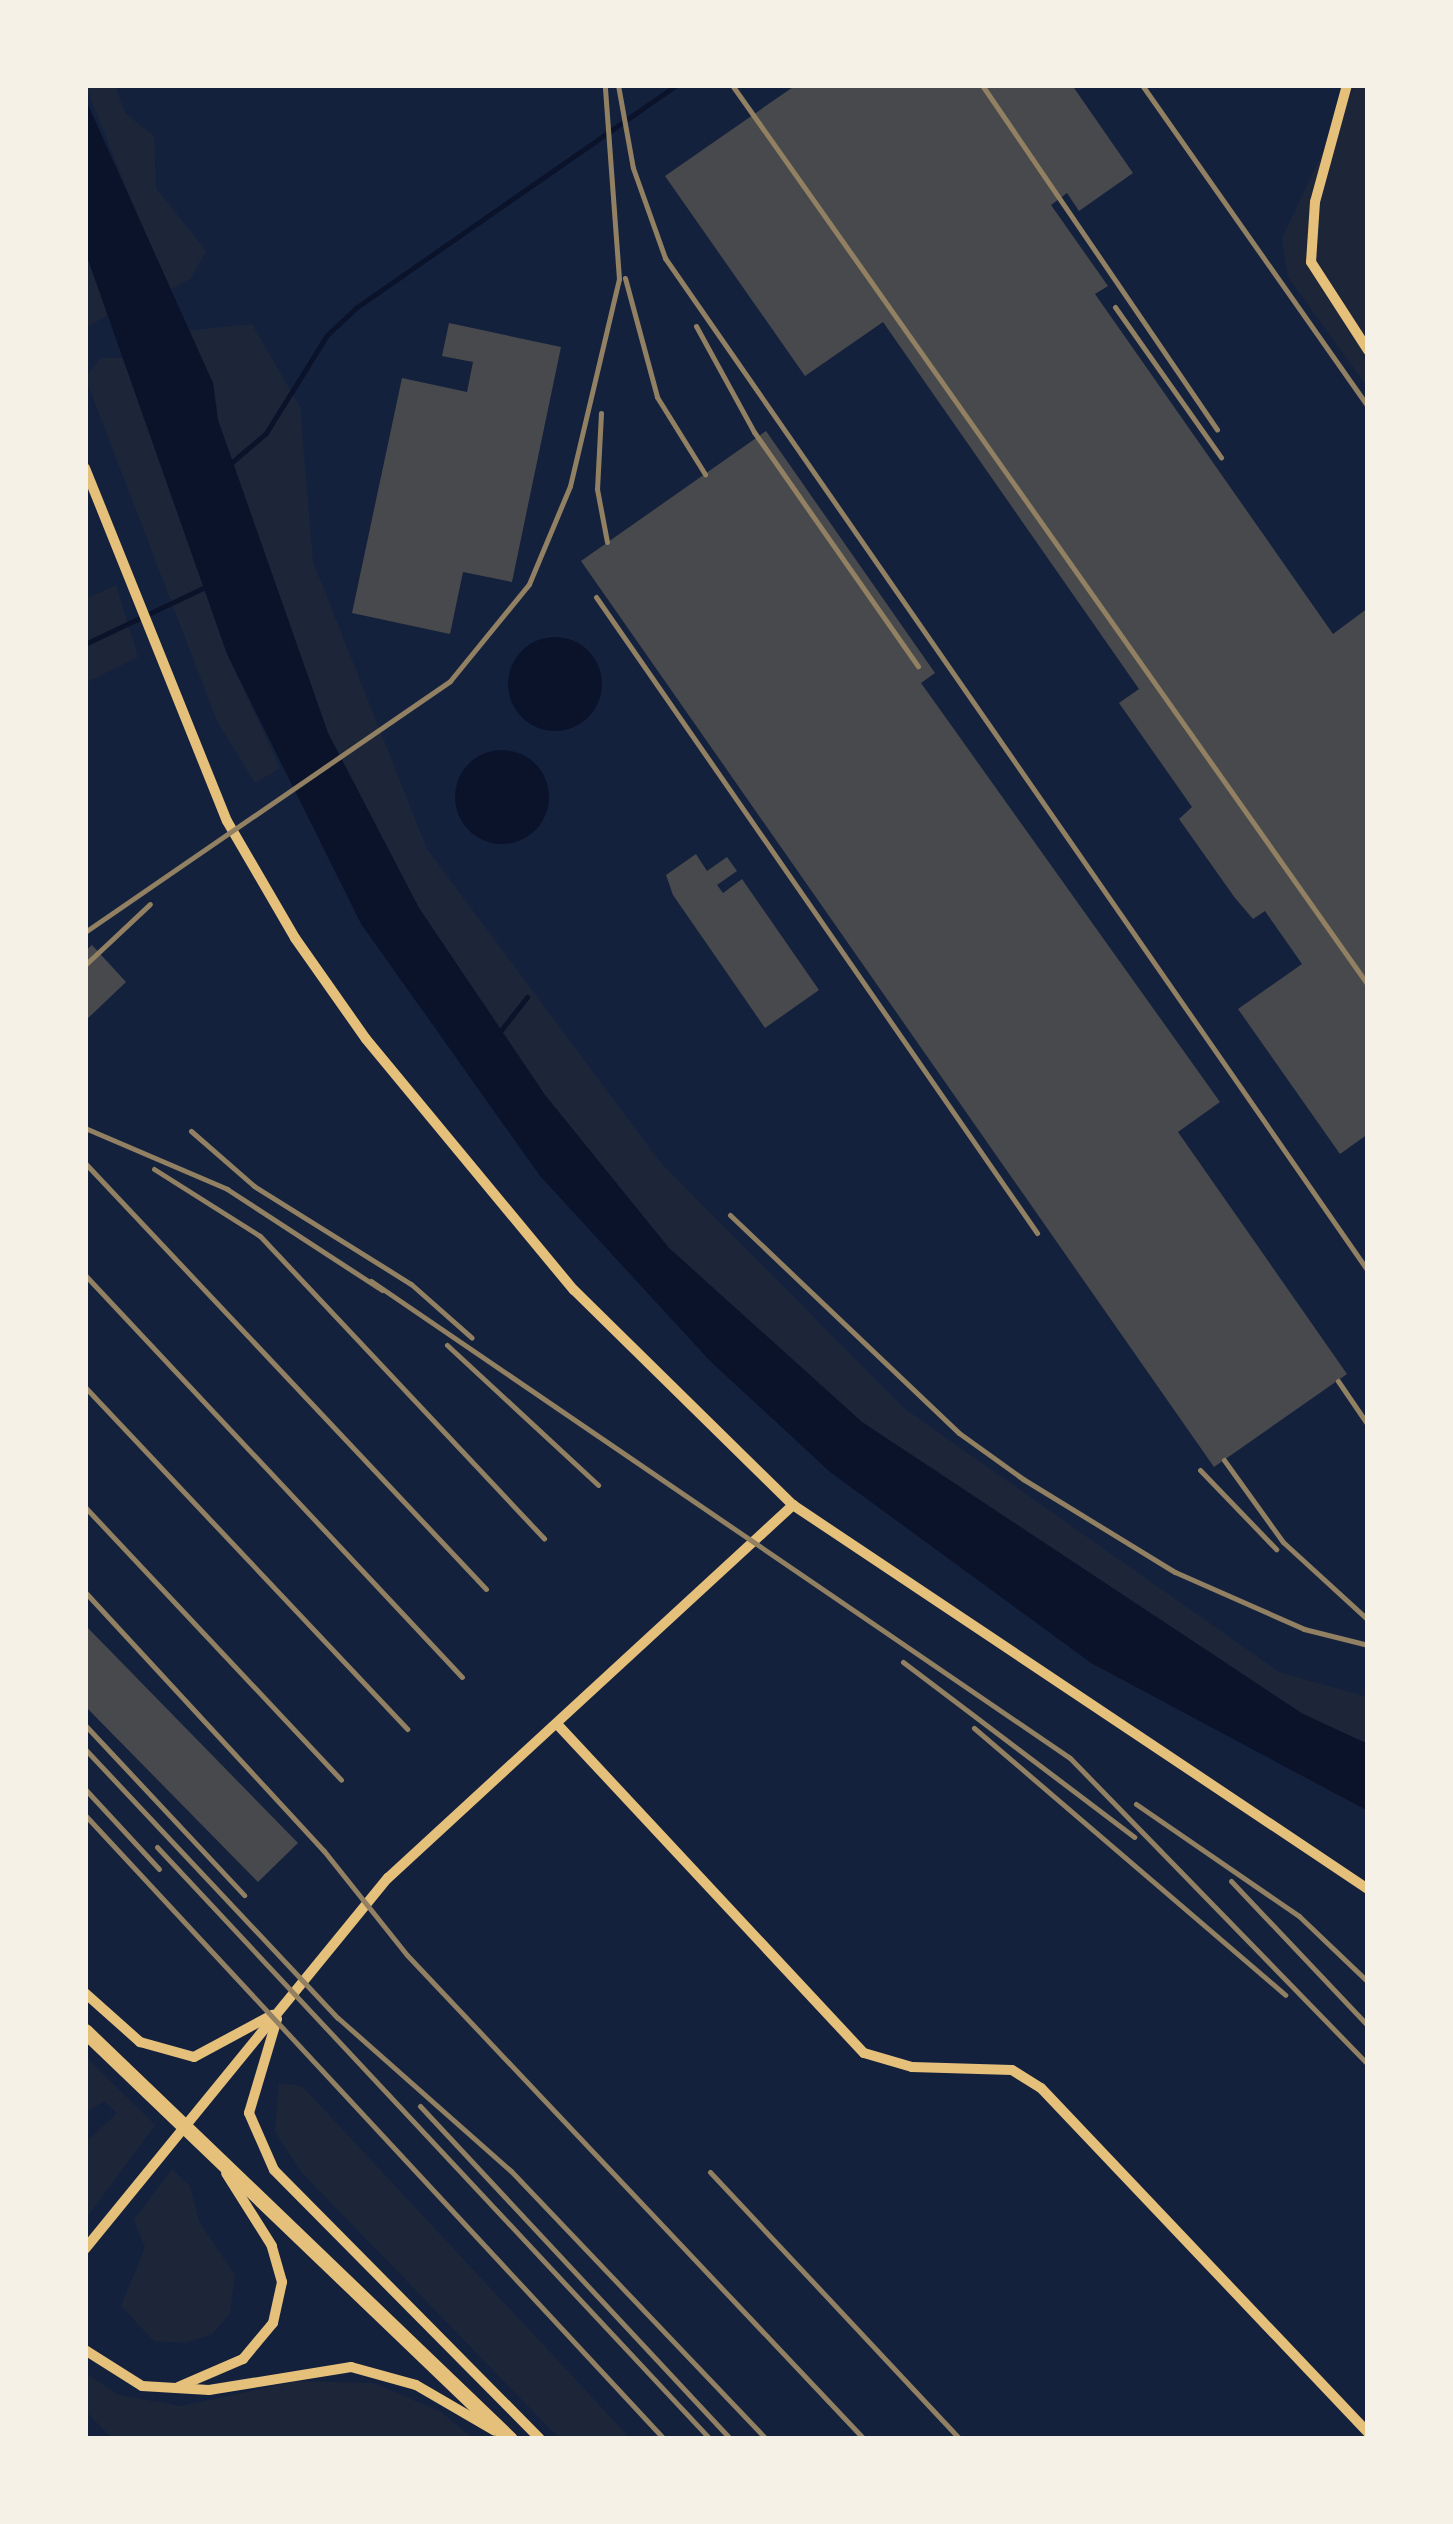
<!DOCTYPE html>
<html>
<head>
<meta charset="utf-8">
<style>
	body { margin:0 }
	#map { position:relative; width:1453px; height:2524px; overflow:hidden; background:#14213d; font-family:Inter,sans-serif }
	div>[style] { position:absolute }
	.green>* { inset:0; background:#1d2539 }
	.water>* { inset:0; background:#0b132b }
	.round { border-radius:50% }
	.stream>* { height:5px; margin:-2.5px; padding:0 2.5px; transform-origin:2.5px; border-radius:2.5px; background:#0b132b }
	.building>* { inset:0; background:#48494c }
	.minor>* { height:10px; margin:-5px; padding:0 5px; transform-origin:5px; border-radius:5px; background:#e5c07b }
	.secondary>* { height:15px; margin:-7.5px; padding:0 7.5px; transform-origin:7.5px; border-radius:7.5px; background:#e5c07b }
	.rail>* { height:5px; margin:-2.5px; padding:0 2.5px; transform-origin:2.5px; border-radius:2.5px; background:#918062 }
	span { translate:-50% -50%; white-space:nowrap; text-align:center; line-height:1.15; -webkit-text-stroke:9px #f6f1e7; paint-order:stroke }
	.frame { position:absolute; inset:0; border:88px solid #f6f1e7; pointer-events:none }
</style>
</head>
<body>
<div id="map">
	<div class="green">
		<i style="clip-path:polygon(85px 85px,115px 85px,125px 113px,154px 136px,156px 188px,206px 251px,191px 278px,168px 291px)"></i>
		<i style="clip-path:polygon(1355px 85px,1368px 85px,1368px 388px,1288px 277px,1282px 238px)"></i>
		<i style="clip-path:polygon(85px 251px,110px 314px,85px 328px)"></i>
		<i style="clip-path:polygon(252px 324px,300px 407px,313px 562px,427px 849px,660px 1162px,905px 1409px,1279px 1672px,1368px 1697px,1368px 1744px,1303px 1714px,862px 1422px,669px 1248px,545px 1095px,419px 908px,328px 733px,218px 420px,213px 383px,186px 331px)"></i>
		<i style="clip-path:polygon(101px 358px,125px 358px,227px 654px,280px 768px,255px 783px,217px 721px,85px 377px)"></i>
		<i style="clip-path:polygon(116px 585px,138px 657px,85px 683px,85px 599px)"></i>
		<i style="clip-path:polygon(85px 2056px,155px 2125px,85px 2220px,85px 2143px,117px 2113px,104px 2101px,85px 2113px)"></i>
		<i style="clip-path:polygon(279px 2083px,302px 2086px,631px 2439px,560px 2439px,302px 2173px,275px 2132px)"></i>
		<i style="clip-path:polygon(172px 2169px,190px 2186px,200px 2223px,235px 2275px,230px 2314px,212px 2334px,185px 2343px,154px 2341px,121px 2306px,145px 2248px,134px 2220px)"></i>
		<i style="clip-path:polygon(85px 2373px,119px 2395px,181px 2406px,298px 2381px,374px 2383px,441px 2412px,474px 2439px,113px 2439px,85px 2411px)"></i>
	</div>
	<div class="water">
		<i style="clip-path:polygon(85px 98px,213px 383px,218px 420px,328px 733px,419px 908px,545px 1095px,669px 1248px,862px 1422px,1303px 1714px,1368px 1744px,1368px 1811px,1091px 1663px,830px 1472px,710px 1361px,540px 1176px,361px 924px,227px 654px,85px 251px)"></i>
		<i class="round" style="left:508px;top:637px;width:94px;height:94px"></i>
		<i class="round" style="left:455px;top:750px;width:94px;height:94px"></i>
	</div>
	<div class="stream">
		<i style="left:231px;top:463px;width:46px;rotate:-40.6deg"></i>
		<i style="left:266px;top:433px;width:115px;rotate:-58.1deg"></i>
		<i style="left:327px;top:335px;width:41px;rotate:-43deg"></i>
		<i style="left:357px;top:307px;width:389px;rotate:-34.8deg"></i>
		<i style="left:85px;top:644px;width:137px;rotate:-25.4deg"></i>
		<i style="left:498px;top:1034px;width:47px;rotate:-51.9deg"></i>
	</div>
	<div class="building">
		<i style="clip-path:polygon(796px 85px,1072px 85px,1133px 173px,1079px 211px,1067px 193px,1051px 205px,1108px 286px,1095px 294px,1333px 634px,1368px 608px,1368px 1134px,1340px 1154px,1238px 1009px,1302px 964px,1265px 911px,1253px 919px,1235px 898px,1179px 819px,1192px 807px,1119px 703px,1139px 689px,883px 322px,805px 376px,665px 176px)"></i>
		<i style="clip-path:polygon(449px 323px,561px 347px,512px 582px,463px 572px,450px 634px,352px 613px,402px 378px,467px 392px,473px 362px,442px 356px)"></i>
		<i style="clip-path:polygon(766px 431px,935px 673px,921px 683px,1220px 1102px,1178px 1132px,1347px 1374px,1214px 1467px,581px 561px)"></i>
		<i style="clip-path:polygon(696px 854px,707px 871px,727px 857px,737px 871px,717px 885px,723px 893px,742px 879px,819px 990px,765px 1028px,673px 895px,666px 875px)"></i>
		<i style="clip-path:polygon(92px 945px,126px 982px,85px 1021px,85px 951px)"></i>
		<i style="clip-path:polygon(85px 1625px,298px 1843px,258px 1882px,85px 1706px)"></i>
	</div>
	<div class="minor">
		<i style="left:1347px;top:85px;width:121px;rotate:105.3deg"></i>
		<i style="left:1315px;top:202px;width:60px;rotate:93.8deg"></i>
		<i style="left:1311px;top:262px;width:105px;rotate:57.1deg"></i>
		<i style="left:85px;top:468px;width:380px;rotate:68.1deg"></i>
		<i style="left:227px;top:821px;width:135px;rotate:59.8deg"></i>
		<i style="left:295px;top:938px;width:123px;rotate:54.9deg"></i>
		<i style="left:366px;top:1039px;width:326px;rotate:50.4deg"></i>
		<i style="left:574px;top:1290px;width:307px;rotate:44.5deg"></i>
		<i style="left:793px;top:1505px;width:691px;rotate:33.74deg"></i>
		<i style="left:557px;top:1724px;width:450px;rotate:47deg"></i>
		<i style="left:864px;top:2053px;width:50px;rotate:16.3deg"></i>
		<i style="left:912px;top:2067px;width:100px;rotate:1.7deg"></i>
		<i style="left:1012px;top:2070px;width:34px;rotate:32deg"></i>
		<i style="left:1041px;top:2088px;width:475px;rotate:46.5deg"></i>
		<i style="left:85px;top:1993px;width:74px;rotate:41.7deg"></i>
		<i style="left:140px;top:2042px;width:56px;rotate:15.5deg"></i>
		<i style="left:194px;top:2057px;width:89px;rotate:-28.3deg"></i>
		<i style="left:277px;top:2019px;width:98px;rotate:106.6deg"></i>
		<i style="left:249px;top:2113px;width:62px;rotate:66.3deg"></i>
		<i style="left:274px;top:2170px;width:378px;rotate:45.3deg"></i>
		<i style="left:85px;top:2249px;width:479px;rotate:-50.8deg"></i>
		<i style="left:388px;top:1878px;width:551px;rotate:-42.64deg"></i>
		<i style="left:85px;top:2350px;width:67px;rotate:32.3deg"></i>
		<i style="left:142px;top:2386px;width:67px;rotate:3.4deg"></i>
		<i style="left:209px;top:2390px;width:144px;rotate:-9.2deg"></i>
		<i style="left:351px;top:2367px;width:67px;rotate:15.5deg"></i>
		<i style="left:416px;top:2385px;width:91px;rotate:30.2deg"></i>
		<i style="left:178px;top:2387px;width:71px;rotate:-23.3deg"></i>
		<i style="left:243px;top:2359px;width:47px;rotate:-50.2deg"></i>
		<i style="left:273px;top:2323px;width:42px;rotate:-77.6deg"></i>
		<i style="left:282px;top:2282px;width:37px;rotate:-106deg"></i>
		<i style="left:272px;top:2246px;width:86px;rotate:-122.2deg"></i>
	</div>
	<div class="secondary">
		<i style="left:85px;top:2031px;width:589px;rotate:43.83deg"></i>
	</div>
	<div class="rail">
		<i style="left:618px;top:85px;width:84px;rotate:79.8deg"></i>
		<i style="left:633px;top:168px;width:96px;rotate:70.4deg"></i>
		<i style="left:665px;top:258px;width:1233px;rotate:55.24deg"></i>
		<i style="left:732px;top:85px;width:1102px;rotate:54.75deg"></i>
		<i style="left:982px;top:85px;width:417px;rotate:55.7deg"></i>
		<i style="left:1142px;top:85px;width:393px;rotate:54.9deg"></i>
		<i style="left:625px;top:278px;width:123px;rotate:74.9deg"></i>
		<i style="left:657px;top:397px;width:91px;rotate:58.1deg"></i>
		<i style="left:1115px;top:307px;width:184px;rotate:54.8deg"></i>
		<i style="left:696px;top:326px;width:121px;rotate:61.3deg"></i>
		<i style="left:754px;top:432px;width:286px;rotate:55deg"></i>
		<i style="left:601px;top:413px;width:76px;rotate:93deg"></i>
		<i style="left:597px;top:489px;width:54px;rotate:79.3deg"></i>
		<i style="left:596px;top:597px;width:774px;rotate:55.26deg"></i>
		<i style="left:85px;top:932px;width:443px;rotate:-34.5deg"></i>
		<i style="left:450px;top:681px;width:125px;rotate:-50.8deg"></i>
		<i style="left:529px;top:584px;width:106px;rotate:-67.3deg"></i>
		<i style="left:570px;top:486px;width:213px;rotate:-76.7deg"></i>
		<i style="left:619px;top:279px;width:192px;rotate:-94.2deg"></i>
		<i style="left:85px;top:965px;width:89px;rotate:-43.2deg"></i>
		<i style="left:85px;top:1128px;width:155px;rotate:23.2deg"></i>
		<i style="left:227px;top:1189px;width:185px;rotate:33.1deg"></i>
		<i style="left:191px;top:1131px;width:84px;rotate:41.1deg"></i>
		<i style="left:254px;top:1186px;width:185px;rotate:32deg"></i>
		<i style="left:411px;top:1284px;width:81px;rotate:41.5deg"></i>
		<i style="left:85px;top:1163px;width:585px;rotate:46.73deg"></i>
		<i style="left:154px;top:1169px;width:125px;rotate:32.3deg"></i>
		<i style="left:260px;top:1236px;width:415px;rotate:46.8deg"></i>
		<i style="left:730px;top:1215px;width:316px;rotate:43.6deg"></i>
		<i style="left:959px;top:1433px;width:79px;rotate:35.7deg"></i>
		<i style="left:1023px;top:1479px;width:178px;rotate:31.5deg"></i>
		<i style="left:1175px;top:1572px;width:141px;rotate:23.8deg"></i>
		<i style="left:1304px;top:1629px;width:66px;rotate:14deg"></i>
		<i style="left:85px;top:1275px;width:551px;rotate:46.84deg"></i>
		<i style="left:371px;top:1281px;width:846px;rotate:34.31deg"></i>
		<i style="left:1070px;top:1758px;width:427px;rotate:45.8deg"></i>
		<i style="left:447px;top:1345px;width:206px;rotate:42.8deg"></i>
		<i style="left:1338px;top:1381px;width:53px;rotate:55.7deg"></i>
		<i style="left:85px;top:1387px;width:470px;rotate:46.7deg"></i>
		<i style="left:1224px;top:1460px;width:101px;rotate:54.3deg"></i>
		<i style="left:1283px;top:1542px;width:115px;rotate:42.5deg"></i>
		<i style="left:1200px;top:1470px;width:110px;rotate:46.1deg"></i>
		<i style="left:85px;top:1507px;width:374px;rotate:46.8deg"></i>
		<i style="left:85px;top:1592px;width:352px;rotate:47.3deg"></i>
		<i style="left:324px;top:1851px;width:133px;rotate:51.4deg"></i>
		<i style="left:407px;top:1955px;width:666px;rotate:46.64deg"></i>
		<i style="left:903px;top:1662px;width:290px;rotate:37.1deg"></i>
		<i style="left:85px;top:1725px;width:233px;rotate:46.9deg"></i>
		<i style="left:974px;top:1728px;width:410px;rotate:40.6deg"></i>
		<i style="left:85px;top:1749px;width:369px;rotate:46.8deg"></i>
		<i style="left:338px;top:2018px;width:231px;rotate:41.5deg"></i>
		<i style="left:511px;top:2171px;width:370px;rotate:46.4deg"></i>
		<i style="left:85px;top:1789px;width:109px;rotate:47.2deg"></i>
		<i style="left:1136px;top:1804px;width:198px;rotate:34.5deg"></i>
		<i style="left:1299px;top:1916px;width:95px;rotate:43.7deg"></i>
		<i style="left:85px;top:1815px;width:851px;rotate:47.14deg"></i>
		<i style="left:157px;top:1847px;width:810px;rotate:46.95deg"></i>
		<i style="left:1231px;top:1881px;width:199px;rotate:46.6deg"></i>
		<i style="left:420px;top:2106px;width:456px;rotate:47deg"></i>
		<i style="left:710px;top:2172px;width:366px;rotate:46.9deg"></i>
	</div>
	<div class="frame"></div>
</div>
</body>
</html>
